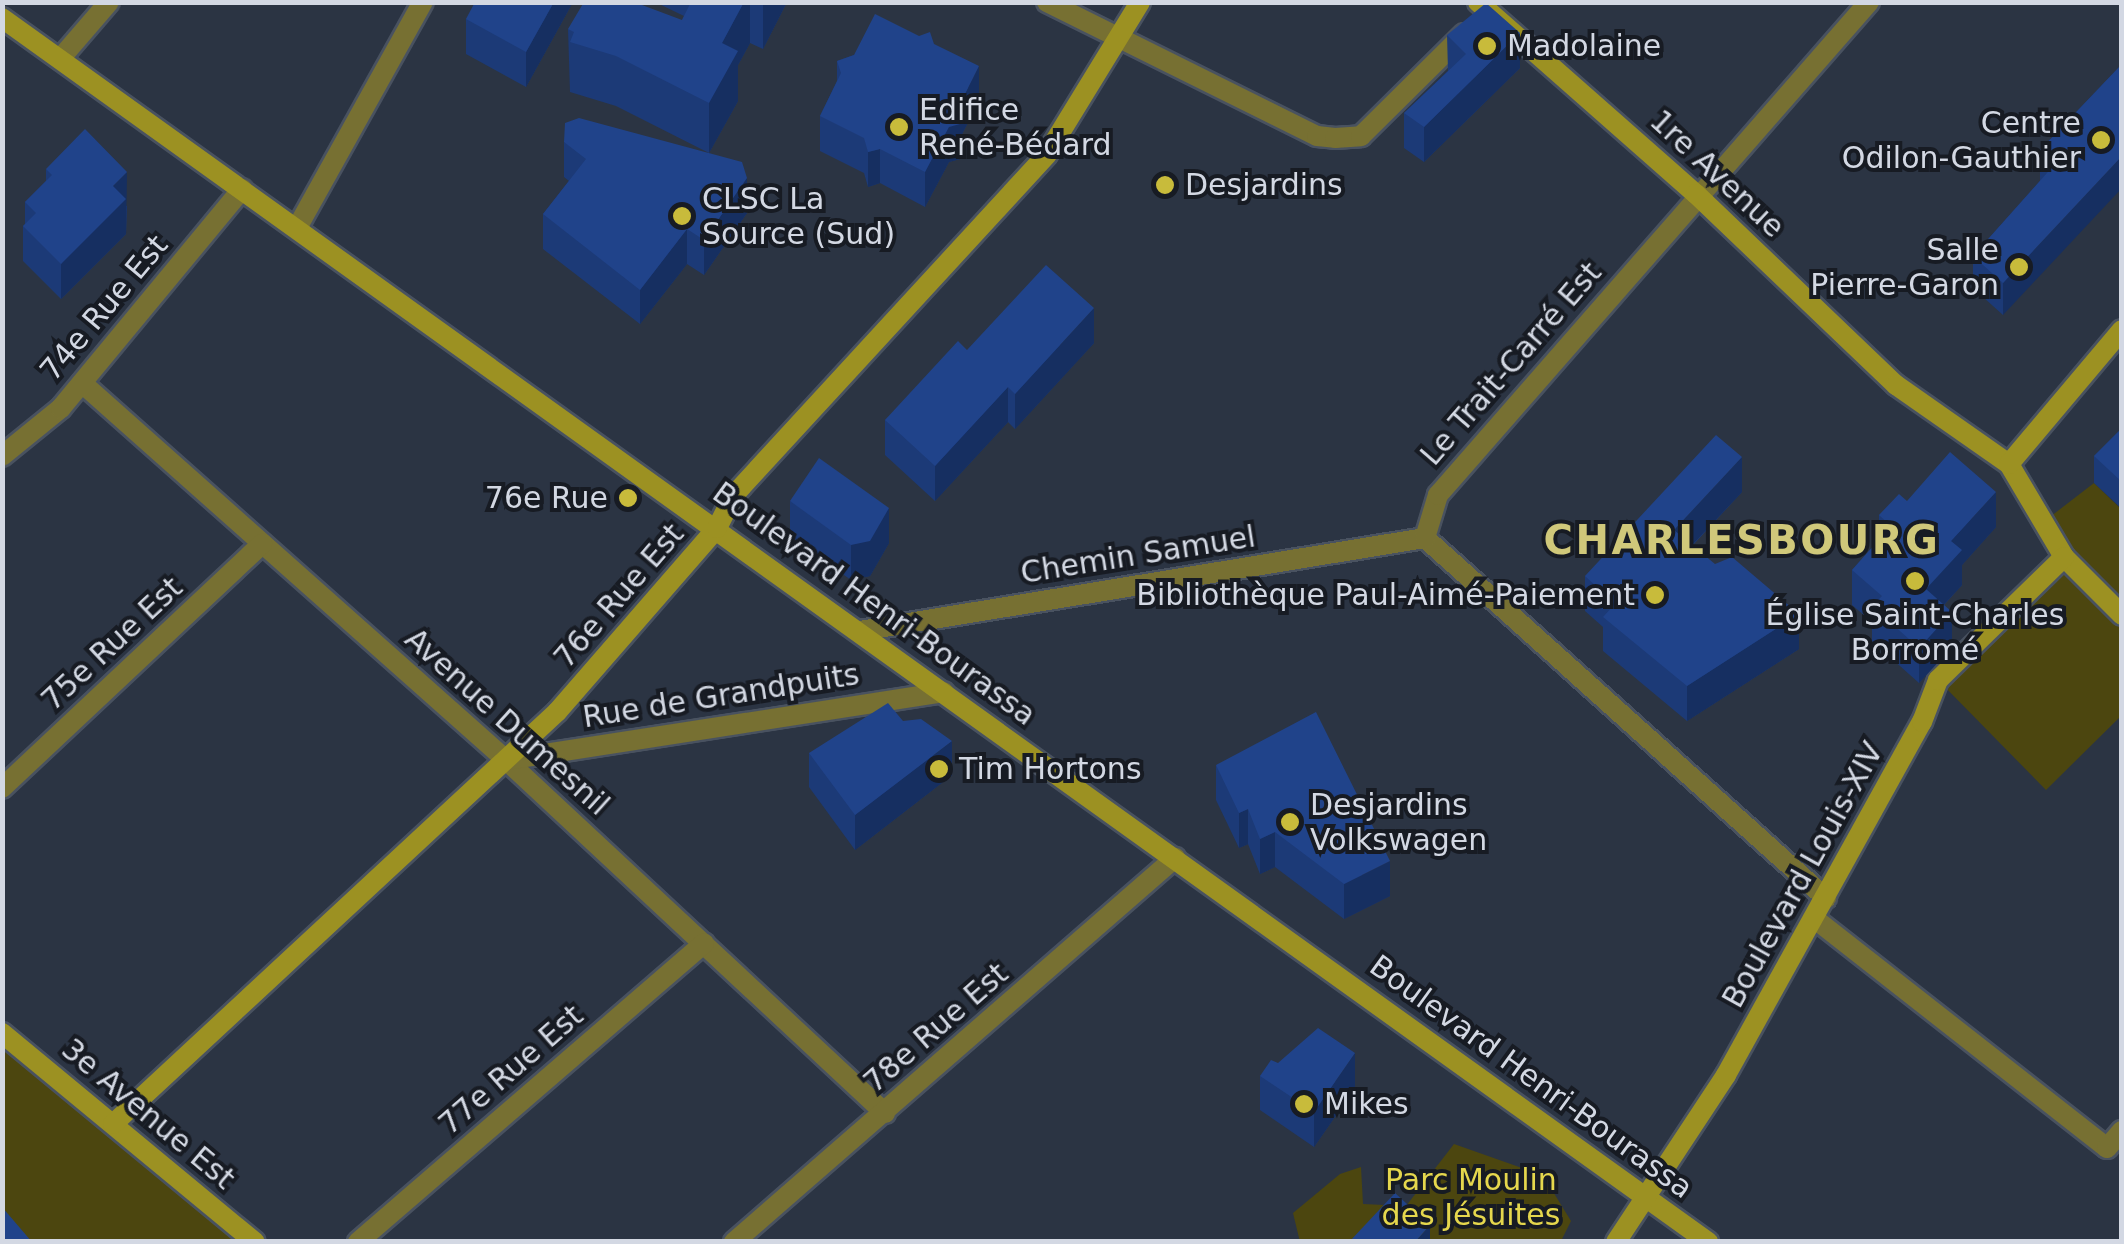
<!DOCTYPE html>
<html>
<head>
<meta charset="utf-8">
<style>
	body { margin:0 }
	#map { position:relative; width:2124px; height:1244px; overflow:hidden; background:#2b3443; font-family:"DejaVu Sans",sans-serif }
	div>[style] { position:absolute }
	.green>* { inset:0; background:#4c460f }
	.roads { filter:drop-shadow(2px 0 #495260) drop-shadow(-2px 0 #495260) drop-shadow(0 2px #495260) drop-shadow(0 -2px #495260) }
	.street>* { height:20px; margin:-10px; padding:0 10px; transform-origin:10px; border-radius:10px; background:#777032 }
	.secondary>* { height:20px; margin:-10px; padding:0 10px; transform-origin:10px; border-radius:10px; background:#9c9122 }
	.wall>* { inset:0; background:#1c3a77 }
	.shaded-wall>* { inset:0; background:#162f61 }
	.building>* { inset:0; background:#20438a }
	.dots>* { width:28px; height:28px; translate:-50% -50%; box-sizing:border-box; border:5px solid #171b23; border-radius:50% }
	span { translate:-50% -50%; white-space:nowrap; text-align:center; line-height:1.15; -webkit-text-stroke:8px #171b23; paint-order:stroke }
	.poi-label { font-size:30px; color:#d3d8e3 }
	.left { translate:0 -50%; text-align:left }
	.right { translate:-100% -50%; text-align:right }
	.street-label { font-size:30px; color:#d3d8e3 }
	.park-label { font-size:30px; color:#e5d74d }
	.district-label { font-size:40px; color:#d0c87a; font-weight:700; letter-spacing:2.5px }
	.frame { position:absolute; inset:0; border:5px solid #d3d8e3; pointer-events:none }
</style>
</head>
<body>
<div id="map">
	<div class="green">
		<i style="clip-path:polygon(2094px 483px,2121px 509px,2121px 716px,2046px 790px,1938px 680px,2064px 557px,2046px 520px)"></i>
		<i style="clip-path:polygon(2px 1033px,255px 1241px,3px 1241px)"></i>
		<i style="clip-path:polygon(1454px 1144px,1522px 1168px,1552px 1190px,1571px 1221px,1561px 1241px,1300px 1242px,1293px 1213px,1340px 1174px,1361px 1167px,1363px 1204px,1406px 1206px)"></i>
	</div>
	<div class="roads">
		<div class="street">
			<i style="left:1047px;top:2px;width:301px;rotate:26.4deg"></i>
			<i style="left:1317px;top:136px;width:18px;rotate:6deg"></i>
			<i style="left:1335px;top:138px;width:26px;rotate:-4deg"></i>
			<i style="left:1361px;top:136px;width:145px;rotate:-44.7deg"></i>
			<i style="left:60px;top:59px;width:75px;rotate:-49.3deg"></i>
			<i style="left:297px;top:228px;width:259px;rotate:-60.9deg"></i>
			<i style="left:82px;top:383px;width:567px;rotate:41.64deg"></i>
			<i style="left:506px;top:760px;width:518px;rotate:42.97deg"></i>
			<i style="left:2px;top:456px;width:76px;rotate:-39.1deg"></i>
			<i style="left:61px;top:408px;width:284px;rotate:-50.4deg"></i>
			<i style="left:860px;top:631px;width:573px;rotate:-9.35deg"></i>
			<i style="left:506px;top:760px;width:443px;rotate:-8.8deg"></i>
			<i style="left:2px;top:788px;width:357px;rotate:-43.2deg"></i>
			<i style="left:1826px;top:898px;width:539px;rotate:-138.08deg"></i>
			<i style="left:1425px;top:538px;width:45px;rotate:-73.2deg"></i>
			<i style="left:1438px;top:495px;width:655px;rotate:-48.84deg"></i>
			<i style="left:1815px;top:919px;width:371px;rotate:38.1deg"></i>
			<i style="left:2107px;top:1148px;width:23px;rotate:-49deg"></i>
			<i style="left:358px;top:1242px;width:457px;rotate:-40.8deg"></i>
			<i style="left:734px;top:1242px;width:585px;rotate:-41.05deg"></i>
		</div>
		<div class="secondary">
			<i style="left:1478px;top:2px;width:290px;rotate:41.4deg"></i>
			<i style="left:1696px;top:194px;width:277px;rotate:43.7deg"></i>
			<i style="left:1896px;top:385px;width:138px;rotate:35deg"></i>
			<i style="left:2009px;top:464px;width:108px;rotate:59.4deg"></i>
			<i style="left:2064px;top:557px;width:82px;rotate:45deg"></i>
			<i style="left:2px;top:18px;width:2100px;rotate:35.66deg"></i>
			<i style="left:2009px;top:464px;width:175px;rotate:-49.9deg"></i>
			<i style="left:2px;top:1033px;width:328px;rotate:39.6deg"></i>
			<i style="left:113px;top:1124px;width:606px;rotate:-42.86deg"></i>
			<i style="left:557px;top:712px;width:244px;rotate:-49deg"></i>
			<i style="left:717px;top:528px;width:36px;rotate:-63deg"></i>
			<i style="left:733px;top:496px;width:464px;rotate:-47.4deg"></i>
			<i style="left:1047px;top:154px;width:178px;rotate:-58.5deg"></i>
			<i style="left:1616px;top:1242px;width:200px;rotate:-56.6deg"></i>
			<i style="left:1726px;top:1075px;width:404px;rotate:-61deg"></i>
			<i style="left:1922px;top:722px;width:45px;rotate:-69.1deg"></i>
			<i style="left:1938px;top:680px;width:176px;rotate:-44.3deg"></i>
		</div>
	</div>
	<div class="wall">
		<i style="clip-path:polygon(573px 2px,526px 87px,466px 54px,466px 19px)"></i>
		<i style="clip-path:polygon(655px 2px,787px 2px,763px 49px,750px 43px,738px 65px,738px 101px,709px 153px,616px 106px,570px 92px,568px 29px,682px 20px,684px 16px)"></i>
		<i style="clip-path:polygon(1447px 35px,1520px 68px,1424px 162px,1404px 148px,1404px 113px,1448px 71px)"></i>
		<i style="clip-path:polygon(934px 44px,979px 101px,960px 138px,960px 159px,949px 162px,925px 207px,880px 183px,868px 187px,864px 173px,820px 151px,820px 116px,837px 81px,837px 61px,854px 55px)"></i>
		<i style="clip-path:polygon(2122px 64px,2003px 315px,1973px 288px,1973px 256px,2040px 181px,2040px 150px)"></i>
		<i style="clip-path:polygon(564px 142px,747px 213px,704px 275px,687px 264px,640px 324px,543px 249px,543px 214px,569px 181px,564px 177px)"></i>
		<i style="clip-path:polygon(46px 169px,127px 206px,126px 234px,61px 299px,23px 261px,23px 226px,25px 224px,25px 202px,46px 181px)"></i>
		<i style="clip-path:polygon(1094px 343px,1015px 429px,1008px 422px,935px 501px,885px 455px,885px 420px,967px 350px)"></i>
		<i style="clip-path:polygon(2122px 428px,2122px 509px,2094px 483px,2094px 456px)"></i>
		<i style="clip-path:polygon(1742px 492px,1693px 545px,1799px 649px,1687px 721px,1603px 651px,1603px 627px,1585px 611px,1585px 576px)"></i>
		<i style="clip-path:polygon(790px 501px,889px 543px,870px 576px,851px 580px,790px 536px)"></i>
		<i style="clip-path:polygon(1907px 501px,1996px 527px,1962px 565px,1962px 585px,1944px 605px,1952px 647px,1919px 683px,1872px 641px,1872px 622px,1852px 605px,1852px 570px,1879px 540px,1879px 515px)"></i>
		<i style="clip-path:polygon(903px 721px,952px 775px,855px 850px,809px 787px,809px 753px)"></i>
		<i style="clip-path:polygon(1216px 765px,1390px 896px,1344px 919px,1275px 867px,1260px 874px,1248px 844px,1239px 848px,1216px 800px)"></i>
		<i style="clip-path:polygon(1278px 1063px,1355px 1088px,1314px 1147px,1260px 1110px,1260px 1076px)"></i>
	</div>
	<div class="shaded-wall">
		<i style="clip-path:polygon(554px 2px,573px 2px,526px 87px,526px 52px)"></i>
		<i style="clip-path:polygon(744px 2px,750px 2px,750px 43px,738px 65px,738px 101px,709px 153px,709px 103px,722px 43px)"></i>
		<i style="clip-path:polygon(763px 2px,787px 2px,763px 49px)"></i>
		<i style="clip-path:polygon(1520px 33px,1520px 68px,1424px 162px,1424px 127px)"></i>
		<i style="clip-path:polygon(979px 66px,979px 101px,960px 138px,960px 159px,949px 162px,925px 207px,925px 172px)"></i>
		<i style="clip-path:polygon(880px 149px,880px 183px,868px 187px,868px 152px)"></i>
		<i style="clip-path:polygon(2122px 156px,2122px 188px,2003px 315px,2003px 283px)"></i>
		<i style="clip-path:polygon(127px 172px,126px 234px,61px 299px,61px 264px,113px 186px)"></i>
		<i style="clip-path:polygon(747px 178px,747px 213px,704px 275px,704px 240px)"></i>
		<i style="clip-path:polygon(687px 229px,687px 264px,640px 324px,640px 290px)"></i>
		<i style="clip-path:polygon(1094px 308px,1094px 343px,1015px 429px,1015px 394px)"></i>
		<i style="clip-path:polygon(1008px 387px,1008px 422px,935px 501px,935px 466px)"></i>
		<i style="clip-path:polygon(1742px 457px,1742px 492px,1674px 564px,1674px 530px)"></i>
		<i style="clip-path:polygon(1996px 492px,1996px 527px,1962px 565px,1962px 585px,1926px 624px,1926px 589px,1951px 541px)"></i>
		<i style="clip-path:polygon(889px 508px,889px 543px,870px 576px,851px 580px,851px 545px)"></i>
		<i style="clip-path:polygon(1952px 612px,1952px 647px,1919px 683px,1919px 648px)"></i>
		<i style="clip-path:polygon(1799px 614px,1799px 649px,1687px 721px,1687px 686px)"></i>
		<i style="clip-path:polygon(952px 741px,952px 775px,855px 850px,855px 815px)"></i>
		<i style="clip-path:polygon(1248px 809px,1248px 844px,1239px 848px,1239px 813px)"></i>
		<i style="clip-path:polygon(1275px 832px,1275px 867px,1260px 874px,1260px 839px)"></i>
		<i style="clip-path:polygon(1390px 861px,1390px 896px,1344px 919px,1344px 884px)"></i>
		<i style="clip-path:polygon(1355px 1053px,1355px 1088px,1314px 1147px,1314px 1112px)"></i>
		<i style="clip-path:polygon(1430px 1225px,1430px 1242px,1415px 1242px)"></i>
	</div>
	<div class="building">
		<i style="clip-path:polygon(475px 2px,554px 2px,526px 52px,466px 19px)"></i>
		<i style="clip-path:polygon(584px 2px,634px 2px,682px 20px,691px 2px,744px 2px,722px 43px,738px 51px,709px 103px,616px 56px,570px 42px,574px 32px,568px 29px)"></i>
		<i style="clip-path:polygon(1486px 3px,1520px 33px,1424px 127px,1404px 113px,1466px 54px,1447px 35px)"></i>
		<i style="clip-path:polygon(875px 14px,919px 36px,930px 32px,934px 44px,979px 66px,957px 110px,960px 124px,949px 127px,925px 172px,880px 149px,868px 152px,864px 138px,820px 116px,841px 73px,837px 61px,854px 55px)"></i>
		<i style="clip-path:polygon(2122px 64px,2122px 156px,2003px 283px,1973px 256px,2055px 164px,2040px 150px)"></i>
		<i style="clip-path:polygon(579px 118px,742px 162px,747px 178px,704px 240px,687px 229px,640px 290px,543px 214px,586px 159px,564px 142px,565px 123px)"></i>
		<i style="clip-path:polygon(85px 129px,127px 172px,113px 186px,126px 199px,61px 264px,23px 226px,36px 213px,25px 202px,52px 175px,46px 169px)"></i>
		<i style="clip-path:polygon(1046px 265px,1094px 308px,1015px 394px,1008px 387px,935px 466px,885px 420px,958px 341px,967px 350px)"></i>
		<i style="clip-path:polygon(2122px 428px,2122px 482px,2094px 456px)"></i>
		<i style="clip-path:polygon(1716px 435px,1742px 457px,1674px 530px,1715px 564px,1732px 557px,1799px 614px,1687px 686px,1603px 617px,1615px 604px,1585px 576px)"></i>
		<i style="clip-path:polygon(1950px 452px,1996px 492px,1951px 541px,1962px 550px,1926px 589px,1952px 612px,1919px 648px,1872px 606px,1882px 596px,1852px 570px,1891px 526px,1879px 515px,1899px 494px,1907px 501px)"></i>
		<i style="clip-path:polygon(819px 458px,889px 508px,870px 541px,851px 545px,790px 501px)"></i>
		<i style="clip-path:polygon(888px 703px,903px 721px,921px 719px,952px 741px,855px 815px,809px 753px)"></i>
		<i style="clip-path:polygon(1316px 712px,1390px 861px,1344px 884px,1275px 832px,1260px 839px,1248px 809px,1239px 813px,1216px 765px)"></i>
		<i style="clip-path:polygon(1318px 1028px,1355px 1053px,1314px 1112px,1260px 1076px,1271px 1060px,1278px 1063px)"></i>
		<i style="clip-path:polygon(1395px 1193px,1430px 1225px,1415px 1242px,1350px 1241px)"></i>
		<i style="clip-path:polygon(2px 1207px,32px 1242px,2px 1242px)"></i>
	</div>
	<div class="dots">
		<i style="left:1487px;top:46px;background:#c8bb3b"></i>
		<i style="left:899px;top:127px;background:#c8bb3b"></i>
		<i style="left:2101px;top:140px;background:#c8bb3b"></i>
		<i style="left:1165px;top:185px;background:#c8bb3b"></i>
		<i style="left:682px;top:216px;background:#c8bb3b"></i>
		<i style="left:2019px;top:267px;background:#c8bb3b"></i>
		<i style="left:628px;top:498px;background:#c8bb3b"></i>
		<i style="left:1915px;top:581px;background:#c8bb3b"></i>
		<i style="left:1655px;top:595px;background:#c8bb3b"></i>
		<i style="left:939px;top:769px;background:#c8bb3b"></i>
		<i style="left:1290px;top:822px;background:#c8bb3b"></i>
		<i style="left:1304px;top:1104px;background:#c8bb3b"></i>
	</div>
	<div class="poi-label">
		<span class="left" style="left:1507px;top:46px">Madolaine</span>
		<span class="left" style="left:919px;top:127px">Edifice<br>René-Bédard</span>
		<span class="right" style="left:2081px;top:140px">Centre<br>Odilon-Gauthier</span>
		<span class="left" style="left:1185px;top:185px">Desjardins</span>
		<span class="left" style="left:702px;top:216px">CLSC La<br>Source (Sud)</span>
		<span class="right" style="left:1999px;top:267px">Salle<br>Pierre-Garon</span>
		<span class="right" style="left:608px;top:498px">76e Rue</span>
		<span class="right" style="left:1635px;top:595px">Bibliothèque Paul-Aimé-Paiement</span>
		<span style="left:1915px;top:632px">Église Saint-Charles<br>Borromé</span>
		<span class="left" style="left:959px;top:769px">Tim Hortons</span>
		<span class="left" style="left:1310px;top:822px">Desjardins<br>Volkswagen</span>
		<span class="left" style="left:1324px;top:1104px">Mikes</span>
	</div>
	<div class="street-label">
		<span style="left:1717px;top:174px;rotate:43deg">1re Avenue</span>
		<span style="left:104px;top:308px;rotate:-50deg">74e Rue Est</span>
		<span style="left:1511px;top:364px;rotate:-49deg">Le Trait-Carré Est</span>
		<span style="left:1138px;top:555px;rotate:-9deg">Chemin Samuel</span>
		<span style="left:619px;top:596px;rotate:-49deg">76e Rue Est</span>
		<span style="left:874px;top:604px;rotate:36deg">Boulevard Henri-Bourassa</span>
		<span style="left:112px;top:644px;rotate:-43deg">75e Rue Est</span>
		<span style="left:721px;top:696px;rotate:-9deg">Rue de Grandpuits</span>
		<span style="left:507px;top:722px;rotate:42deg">Avenue Dumesnil</span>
		<span style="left:1803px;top:875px;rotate:-61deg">Boulevard Louis-XIV</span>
		<span style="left:936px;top:1028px;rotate:-41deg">78e Rue Est</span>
		<span style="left:511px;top:1070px;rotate:-41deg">77e Rue Est</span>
		<span style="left:1531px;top:1077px;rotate:36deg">Boulevard Henri-Bourassa</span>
		<span style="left:148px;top:1114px;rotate:40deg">3e Avenue Est</span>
	</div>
	<div class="park-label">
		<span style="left:1471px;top:1197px">Parc Moulin<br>des Jésuites</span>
	</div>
	<div class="district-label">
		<span style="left:1742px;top:540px">CHARLESBOURG</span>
	</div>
	<div class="frame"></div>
</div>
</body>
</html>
